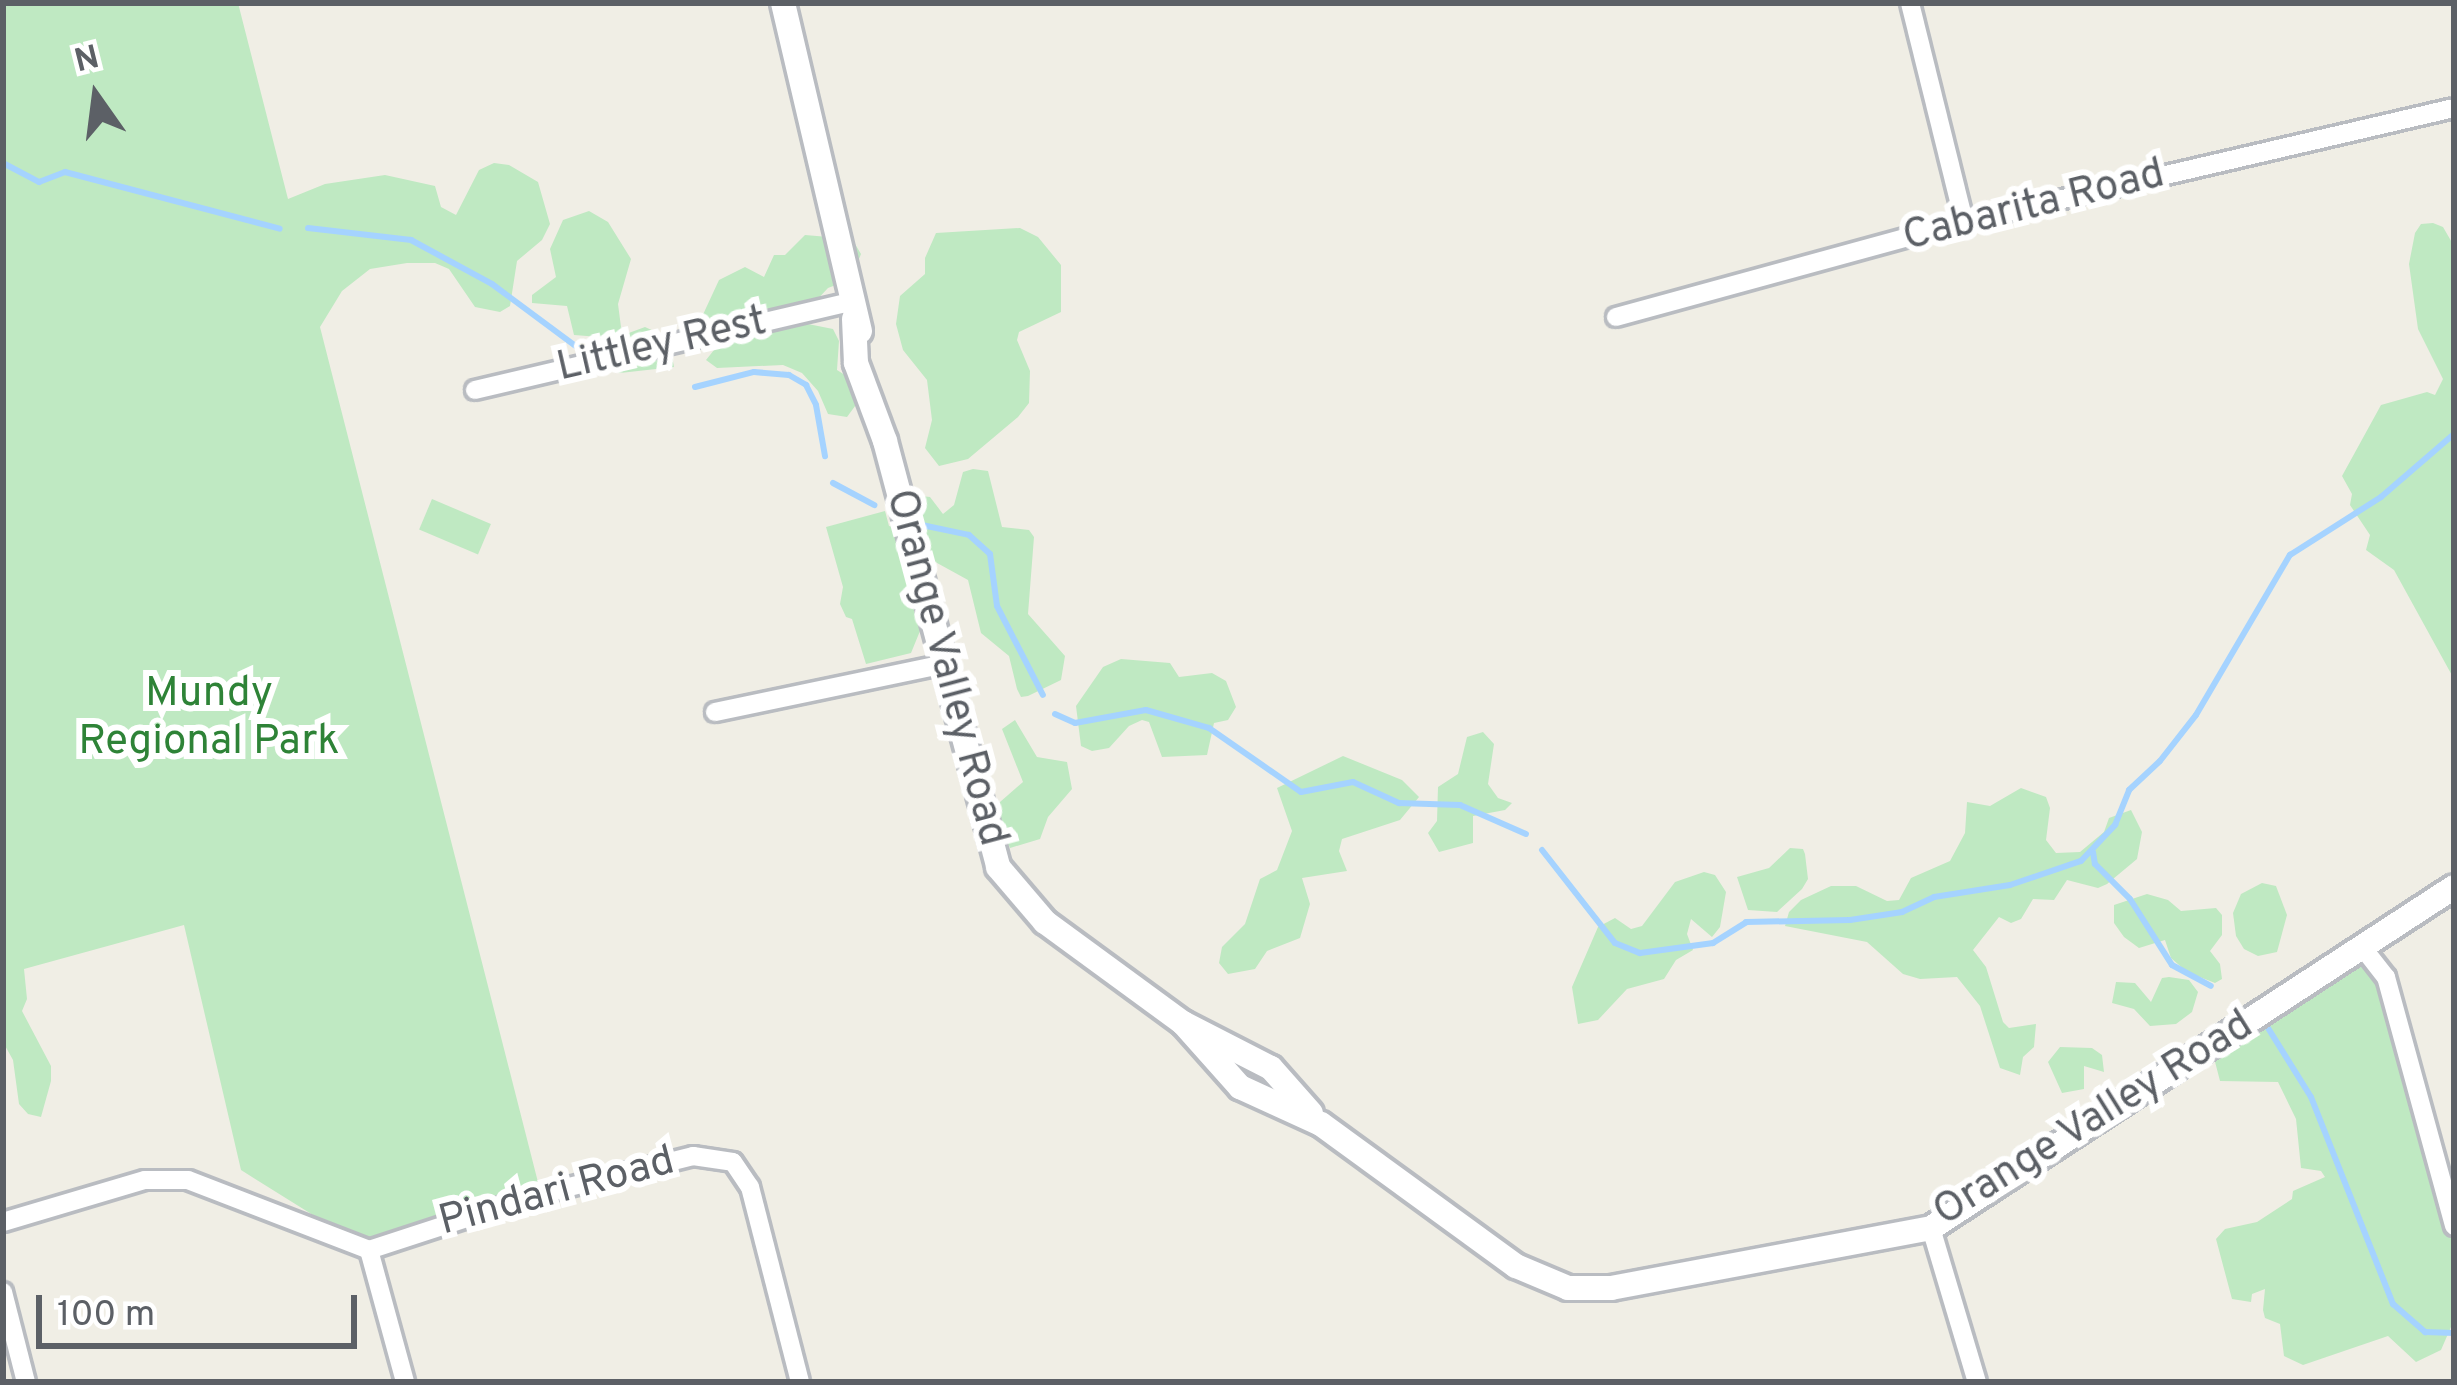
<!DOCTYPE html>
<html>
<head>
<meta charset="utf-8">
<style>
	body { margin:0 }
	#map { position:relative; width:2457px; height:1385px; overflow:hidden; background:#f0eee5; font-family:Overpass,sans-serif }
	div>[style] { position:absolute }
	.green>* { inset:0; background:#bfe9c2; transform-origin:0 0 }
	.stream>* { height:6px; margin:-3px; padding:0 3px; transform-origin:3px; border-radius:3px; background:#a5d3ff }
	.roads { filter:drop-shadow(3px 0 #b9bcc1) drop-shadow(-3px 0 #b9bcc1) drop-shadow(0 3px #b9bcc1) drop-shadow(0 -3px #b9bcc1) }
	.street>* { height:18px; margin:-9px; padding:0 9px; transform-origin:9px; border-radius:9px; background:#fff }
	.secondary>* { height:24px; margin:-12px; padding:0 12px; transform-origin:12px; border-radius:12px; background:#fff }
	span { translate:-50% -50%; white-space:nowrap; text-align:center; line-height:1.15; -webkit-text-stroke:12px #fff; paint-order:stroke }
	.street-label { font-size:42px; color:#5c6066 }
	.park-label { font-size:42px; color:#2e8337 }
	.frame { position:absolute; inset:0; border:6px solid #5c6066; pointer-events:none }
	.north { position:absolute; left:36px; top:36px; width:120px; height:120px; -webkit-text-stroke:9px #fff; paint-order:stroke; rotate:346deg; font-size:33px; font-weight:700; line-height:48px; text-align:center; color:#5c6066 }
	.north::after { content:''; display:block; margin:auto; width:42px; height:54px; background:#5c6066; clip-path:polygon(50% 0,100% 100%,50% 72%,0 100%) }
	.scale { position:absolute; left:36px; top:1295px; width:321px; height:54px; box-sizing:border-box; border:6px solid #5c6066; border-top:0; padding-left:15px; font-size:36px; line-height:42px; white-space:nowrap; color:#5c6066; -webkit-text-stroke:9px #fff; paint-order:stroke }
</style>
</head>
<body>
<div id="map">
	<div class="green">
		<i style="clip-path:polygon(3px 3px,238px 3px,288px 199px,325px 184px,385px 175px,435px 186px,441px 207px,456px 215px,479px 170px,494px 163px,509px 165px,538px 182px,550px 224px,542px 240px,517px 261px,510px 306px,500px 312px,475px 307px,449px 269px,435px 263px,407px 263px,370px 269px,342px 291px,320px 327px,541px 1194px,369px 1250px,241px 1170px,184px 925px,24px 969px,27px 999px,22px 1011px,51px 1066px,51px 1081px,41px 1117px,28px 1114px,19px 1104px,13px 1060px,3px 1042px)"></i>
		<i style="clip-path:polygon(589px 211px,608px 222px,631px 259px,618px 304px,621px 327px,626px 334px,645px 327px,669px 338px,674px 367px,620px 373px,602px 363px,600px 337px,574px 335px,567px 306px,532px 303px,532px 295px,556px 277px,550px 249px,563px 220px)"></i>
		<i style="clip-path:polygon(2433px 223px,2443px 227px,2454px 246px,2454px 679px,2394px 570px,2366px 550px,2370px 535px,2350px 505px,2352px 494px,2342px 476px,2381px 405px,2427px 392px,2435px 395px,2443px 379px,2418px 329px,2409px 264px,2415px 233px,2421px 224px)"></i>
		<i style="clip-path:polygon(1020px 228px,1038px 237px,1061px 265px,1061px 312px,1019px 332px,1017px 340px,1030px 371px,1029px 403px,1018px 417px,968px 459px,939px 466px,925px 448px,932px 420px,927px 380px,903px 350px,896px 324px,900px 296px,925px 274px,925px 258px,936px 233px)"></i>
		<i style="clip-path:polygon(805px 235px,852px 239px,861px 254px,851px 279px,828px 288px,812px 305px,719px 325px,700px 321px,719px 280px,745px 267px,764px 277px,774px 255px,785px 255px)"></i>
		<i style="clip-path:polygon(803px 323px,833px 329px,839px 341px,837px 370px,859px 384px,861px 398px,847px 417px,828px 414px,818px 391px,802px 373px,783px 365px,717px 368px,706px 360px,718px 345px,768px 327px)"></i>
		<i style="clip-path:polygon(973px 469px,988px 471px,1002px 527px,1029px 530px,1034px 537px,1028px 614px,1065px 656px,1061px 680px,1028px 696px,1021px 697px,1017px 689px,1009px 656px,981px 633px,968px 580px,928px 558px,912px 495px,930px 497px,943px 514px,954px 505px,963px 472px)"></i>
		<i style="left:432px;top:499px;width:64px;height:33px;rotate:23deg"></i>
		<i style="clip-path:polygon(885px 511px,889px 526px,898px 528px,916px 586px,920px 631px,911px 653px,866px 664px,852px 619px,846px 617px,840px 604px,843px 587px,826px 527px)"></i>
		<i style="clip-path:polygon(1121px 659px,1170px 663px,1179px 677px,1212px 673px,1226px 681px,1236px 707px,1228px 720px,1214px 723px,1207px 755px,1162px 757px,1149px 722px,1142px 720px,1129px 726px,1109px 748px,1092px 751px,1081px 746px,1076px 706px,1103px 667px)"></i>
		<i style="clip-path:polygon(1015px 720px,1037px 757px,1067px 762px,1072px 789px,1048px 817px,1040px 839px,1010px 848px,992px 809px,1023px 782px,1002px 729px)"></i>
		<i style="clip-path:polygon(1483px 732px,1494px 744px,1488px 784px,1498px 798px,1512px 803px,1505px 810px,1473px 816px,1473px 843px,1439px 852px,1428px 833px,1437px 821px,1438px 787px,1458px 774px,1467px 737px)"></i>
		<i style="clip-path:polygon(1343px 756px,1402px 780px,1419px 797px,1400px 820px,1342px 839px,1339px 851px,1347px 871px,1302px 878px,1310px 904px,1300px 938px,1267px 951px,1255px 969px,1228px 974px,1219px 963px,1222px 947px,1245px 924px,1260px 879px,1277px 870px,1292px 831px,1277px 788px)"></i>
		<i style="clip-path:polygon(2021px 788px,2046px 797px,2050px 808px,2046px 840px,2056px 853px,2080px 852px,2104px 832px,2109px 818px,2131px 810px,2142px 832px,2137px 859px,2107px 884px,2098px 888px,2067px 880px,2054px 900px,2033px 899px,2021px 919px,2011px 923px,1999px 917px,1973px 950px,1986px 967px,2003px 1022px,2009px 1028px,2036px 1024px,2034px 1047px,2023px 1057px,2020px 1075px,2000px 1068px,1980px 1006px,1957px 977px,1920px 979px,1903px 974px,1867px 942px,1785px 926px,1789px 912px,1801px 900px,1831px 886px,1856px 886px,1887px 901px,1899px 900px,1911px 878px,1950px 861px,1965px 833px,1967px 802px,1990px 806px)"></i>
		<i style="clip-path:polygon(1790px 848px,1803px 849px,1805px 854px,1808px 879px,1802px 889px,1777px 912px,1748px 910px,1737px 877px,1769px 868px)"></i>
		<i style="clip-path:polygon(1704px 872px,1715px 875px,1726px 892px,1720px 927px,1712px 937px,1691px 919px,1687px 934px,1693px 950px,1676px 960px,1664px 979px,1627px 989px,1598px 1020px,1578px 1024px,1572px 987px,1598px 927px,1615px 918px,1631px 929px,1642px 926px,1675px 882px)"></i>
		<i style="clip-path:polygon(2262px 883px,2276px 886px,2287px 915px,2277px 952px,2258px 956px,2244px 949px,2236px 936px,2233px 913px,2241px 894px)"></i>
		<i style="clip-path:polygon(2147px 894px,2168px 900px,2181px 911px,2216px 908px,2222px 915px,2222px 935px,2210px 951px,2220px 964px,2222px 979px,2215px 983px,2187px 972px,2171px 958px,2165px 940px,2139px 948px,2124px 937px,2114px 923px,2114px 905px)"></i>
		<i style="clip-path:polygon(2363px 948px,2386px 977px,2454px 1226px,2454px 1320px,2441px 1350px,2416px 1362px,2388px 1336px,2303px 1365px,2284px 1356px,2280px 1324px,2265px 1318px,2263px 1310px,2265px 1289px,2252px 1294px,2251px 1302px,2232px 1299px,2216px 1239px,2225px 1229px,2257px 1222px,2292px 1199px,2293px 1191px,2325px 1177px,2321px 1171px,2301px 1168px,2296px 1119px,2278px 1082px,2220px 1081px,2213px 1054px)"></i>
		<i style="clip-path:polygon(2169px 977px,2189px 980px,2198px 992px,2192px 1012px,2176px 1024px,2150px 1026px,2134px 1009px,2112px 1003px,2116px 982px,2135px 983px,2151px 1002px,2162px 978px)"></i>
		<i style="clip-path:polygon(2060px 1047px,2092px 1048px,2102px 1055px,2104px 1072px,2084px 1066px,2084px 1089px,2062px 1093px,2048px 1062px)"></i>
	</div>
	<div class="stream">
		<i style="left:3px;top:163px;width:41px;rotate:27.8deg"></i>
		<i style="left:39px;top:182px;width:28px;rotate:-21deg"></i>
		<i style="left:65px;top:172px;width:222px;rotate:14.8deg"></i>
		<i style="left:308px;top:228px;width:104px;rotate:6.6deg"></i>
		<i style="left:411px;top:240px;width:92px;rotate:28.5deg"></i>
		<i style="left:492px;top:284px;width:111px;rotate:36.6deg"></i>
		<i style="left:695px;top:387px;width:61px;rotate:-14.3deg"></i>
		<i style="left:754px;top:372px;width:35px;rotate:5deg"></i>
		<i style="left:789px;top:375px;width:20px;rotate:30deg"></i>
		<i style="left:806px;top:385px;width:22px;rotate:63deg"></i>
		<i style="left:816px;top:405px;width:52px;rotate:80deg"></i>
		<i style="left:833px;top:483px;width:47px;rotate:28.2deg"></i>
		<i style="left:917px;top:524px;width:53px;rotate:11.9deg"></i>
		<i style="left:969px;top:535px;width:28px;rotate:42deg"></i>
		<i style="left:990px;top:554px;width:52px;rotate:82.3deg"></i>
		<i style="left:997px;top:606px;width:100px;rotate:62.7deg"></i>
		<i style="left:1055px;top:714px;width:22px;rotate:24deg"></i>
		<i style="left:1075px;top:723px;width:72px;rotate:-10.4deg"></i>
		<i style="left:1146px;top:710px;width:66px;rotate:15.9deg"></i>
		<i style="left:1209px;top:728px;width:112px;rotate:34.8deg"></i>
		<i style="left:1301px;top:792px;width:53px;rotate:-10.9deg"></i>
		<i style="left:1353px;top:782px;width:51px;rotate:24.5deg"></i>
		<i style="left:1399px;top:803px;width:61px;rotate:1.9deg"></i>
		<i style="left:1460px;top:805px;width:72px;rotate:23.7deg"></i>
		<i style="left:1542px;top:850px;width:118px;rotate:51.9deg"></i>
		<i style="left:1615px;top:943px;width:27px;rotate:22deg"></i>
		<i style="left:1640px;top:953px;width:74px;rotate:-7.8deg"></i>
		<i style="left:1713px;top:943px;width:39px;rotate:-32deg"></i>
		<i style="left:1746px;top:922px;width:104px;rotate:-1.1deg"></i>
		<i style="left:1850px;top:920px;width:53px;rotate:-8.7deg"></i>
		<i style="left:1902px;top:912px;width:35px;rotate:-25deg"></i>
		<i style="left:1934px;top:897px;width:77px;rotate:-9deg"></i>
		<i style="left:2010px;top:885px;width:75px;rotate:-18.7deg"></i>
		<i style="left:2081px;top:861px;width:50px;rotate:-46.6deg"></i>
		<i style="left:2115px;top:825px;width:38px;rotate:-68deg"></i>
		<i style="left:2129px;top:790px;width:42px;rotate:-43.1deg"></i>
		<i style="left:2160px;top:761px;width:58px;rotate:-52deg"></i>
		<i style="left:2196px;top:715px;width:186px;rotate:-59.6deg"></i>
		<i style="left:2290px;top:555px;width:108px;rotate:-32.5deg"></i>
		<i style="left:2381px;top:497px;width:96px;rotate:-40.8deg"></i>
		<i style="left:2093px;top:852px;width:12px;rotate:81deg"></i>
		<i style="left:2095px;top:864px;width:49px;rotate:45deg"></i>
		<i style="left:2130px;top:899px;width:78px;rotate:57.5deg"></i>
		<i style="left:2172px;top:965px;width:44px;rotate:28.3deg"></i>
		<i style="left:2268px;top:1028px;width:81px;rotate:58.1deg"></i>
		<i style="left:2311px;top:1097px;width:223px;rotate:68.4deg"></i>
		<i style="left:2393px;top:1304px;width:43px;rotate:41.2deg"></i>
		<i style="left:2425px;top:1332px;width:29px;rotate:2deg"></i>
	</div>
	<div class="roads">
		<div class="street">
			<i style="left:1910px;top:3px;width:226px;rotate:76.1deg"></i>
			<i style="left:1616px;top:317px;width:361px;rotate:-15.3deg"></i>
			<i style="left:1964px;top:222px;width:503px;rotate:-13.1deg"></i>
			<i style="left:475px;top:390px;width:385px;rotate:-13.2deg"></i>
			<i style="left:715px;top:712px;width:230px;rotate:-11.8deg"></i>
			<i style="left:2363px;top:948px;width:37px;rotate:52deg"></i>
			<i style="left:2386px;top:977px;width:258px;rotate:74.7deg"></i>
			<i style="left:3px;top:1222px;width:148px;rotate:-16.5deg"></i>
			<i style="left:145px;top:1180px;width:43px"></i>
			<i style="left:188px;top:1180px;width:194px;rotate:21.1deg"></i>
			<i style="left:369px;top:1250px;width:137px;rotate:74.7deg"></i>
			<i style="left:1931px;top:1228px;width:161px;rotate:73.4deg"></i>
			<i style="left:369px;top:1250px;width:177px;rotate:-18.1deg"></i>
			<i style="left:537px;top:1195px;width:161px;rotate:-14deg"></i>
			<i style="left:693px;top:1156px;width:40px;rotate:8.5deg"></i>
			<i style="left:733px;top:1162px;width:30px;rotate:56deg"></i>
			<i style="left:750px;top:1187px;width:201px;rotate:75.6deg"></i>
			<i style="left:3px;top:1292px;width:93px;rotate:75.7deg"></i>
		</div>
		<div class="secondary">
			<i style="left:783px;top:3px;width:337px;rotate:76.8deg"></i>
			<i style="left:854px;top:319px;width:44px;rotate:87.4deg"></i>
			<i style="left:856px;top:363px;width:83px;rotate:69.6deg"></i>
			<i style="left:885px;top:441px;width:441px;rotate:75.1deg"></i>
			<i style="left:998px;top:867px;width:72px;rotate:49.5deg"></i>
			<i style="left:1045px;top:922px;width:171px;rotate:36.2deg"></i>
			<i style="left:1183px;top:1023px;width:99px;rotate:27.1deg"></i>
			<i style="left:1271px;top:1068px;width:60px;rotate:48.4deg"></i>
			<i style="left:1183px;top:1023px;width:86px;rotate:48.3deg"></i>
			<i style="left:1240px;top:1087px;width:89px;rotate:24.6deg"></i>
			<i style="left:1321px;top:1124px;width:241px;rotate:36.1deg"></i>
			<i style="left:1516px;top:1266px;width:56px;rotate:22.9deg"></i>
			<i style="left:1568px;top:1288px;width:43px"></i>
			<i style="left:1611px;top:1288px;width:326px;rotate:-10.6deg"></i>
			<i style="left:1931px;top:1228px;width:624px;rotate:-33.1deg"></i>
		</div>
	</div>
	<div class="street-label">
		<span style="left:2034px;top:207px;rotate:-14deg">Cabarita Road</span>
		<span style="left:662px;top:346px;rotate:-13deg">Littley Rest</span>
		<span style="left:945px;top:668px;rotate:75deg">Orange Valley Road</span>
		<span style="left:2094px;top:1120px;rotate:-32deg">Orange Valley Road</span>
		<span style="left:557px;top:1193px;rotate:-15deg">Pindari Road</span>
	</div>
	<div class="park-label">
		<span style="left:209px;top:719px">Mundy<br>Regional Park</span>
	</div>
	<div class="frame"></div>
	<div class="north">N</div>
	<div class="scale">100 m</div>
</div>
</body>
</html>
